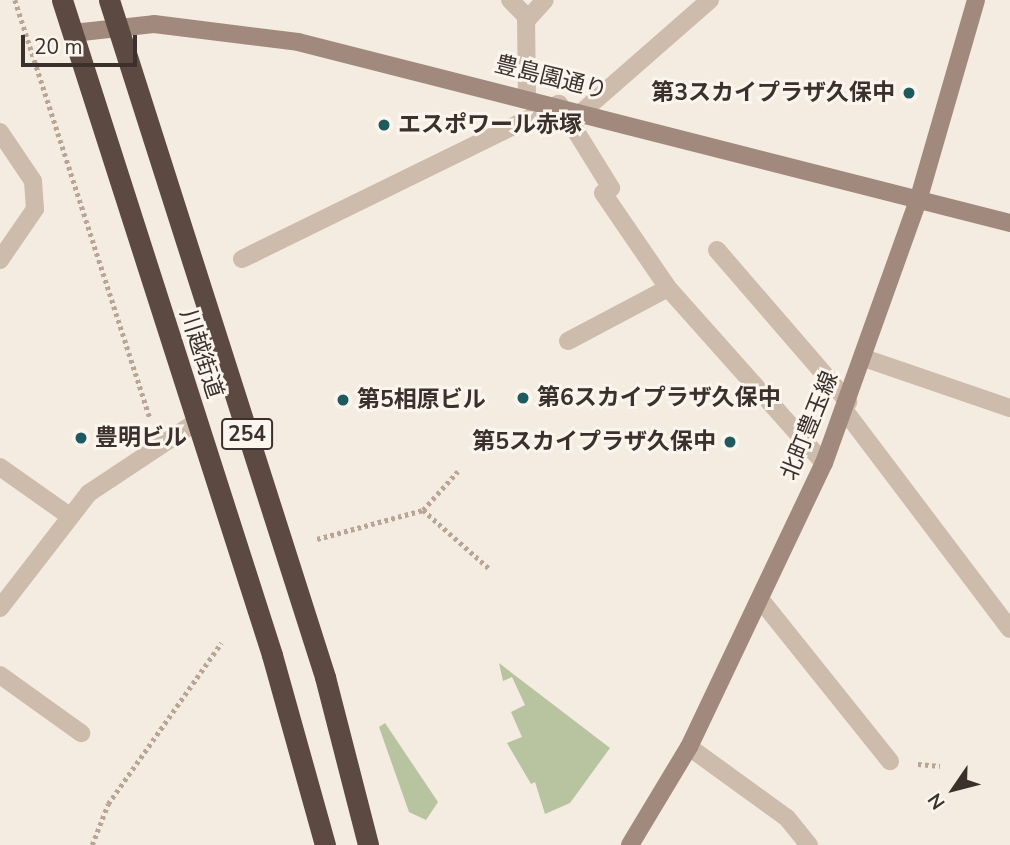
<!DOCTYPE html>
<html>
<head>
<meta charset="utf-8">
<style>
	body { margin:0 }
	#map { position:relative; width:1010px; height:845px; overflow:hidden; background:#f4ebe1; font-family:"Nunito Sans","Noto Sans JP",sans-serif }
	div>[style] { position:absolute }
	.green>* { inset:0; background:#b8c4a0 }
	.path>* { height:4.5px; margin-top:-2.25px; transform-origin:0; background:repeating-linear-gradient(90deg,#b9a596 0 3.5px,transparent 0 7px) }
	.lane>* { height:18px; margin:-9px; padding:0 9px; transform-origin:9px; border-radius:9px; background:#cdbbac }
	.street>* { height:18px; margin:-9px; padding:0 9px; transform-origin:9px; border-radius:9px; background:#cdbbac }
	.secondary>* { height:18px; margin:-9px; padding:0 9px; transform-origin:9px; border-radius:9px; background:#a18a7d }
	.highway>* { height:21px; margin:-10.5px; padding:0 10.5px; transform-origin:10.5px; border-radius:10.5px; background:#5c4a42 }
	.dots>* { width:19px; height:19px; translate:-50% -50%; box-sizing:border-box; border:4px solid #fbf5ee; border-radius:50% }
	span { translate:-50% -50%; white-space:nowrap; text-align:center; line-height:1.15; -webkit-text-stroke:6px #fbf5ee; paint-order:stroke }
	.shield-label span { padding:2px 5px; background:#fbf5ee; border:2px solid; border-radius:5px; -webkit-text-stroke-width:0 }
	.shield-label { font-size:21px; color:#3b302b; font-weight:700 }
	.street-label { font-size:23px; color:#3b302b }
	.poi-label { font-size:23px; color:#3b302b; font-weight:700 }
	.right { translate:-100% -50%; text-align:right }
	.left { translate:0 -50%; text-align:left }
	.north { position:absolute; left:919px; top:754px; width:70px; height:70px; -webkit-text-stroke:5px #fbf5ee; paint-order:stroke; rotate:235deg; font-size:19px; font-weight:700; line-height:28px; text-align:center; color:#3b302b }
	.north::after { content:''; display:block; margin:auto; width:24px; height:32px; background:#3b302b; clip-path:polygon(50% 0,100% 100%,50% 72%,0 100%) }
	.scale { position:absolute; left:21px; top:35px; width:116px; height:32px; box-sizing:border-box; border:4px solid #3b302b; border-top:0; padding-left:9px; font-size:21px; line-height:24px; white-space:nowrap; color:#3b302b; -webkit-text-stroke:5px #fbf5ee; paint-order:stroke }
</style>
</head>
<body>
<div id="map">
	<div class="green">
		<i style="clip-path:polygon(499px 663px,610px 748px,570px 803px,545px 814px,535px 782px,531px 784px,507px 743px,522px 737px,511px 712px,525px 705px,512px 677px,503px 681px)"></i>
		<i style="clip-path:polygon(385px 723px,438px 802px,426px 820px,409px 812px,379px 727px)"></i>
	</div>
	<div class="path">
		<i style="left:15px;top:0;width:440px;rotate:72.1deg"></i>
		<i style="left:423px;top:510px;width:89px;rotate:41.4deg"></i>
		<i style="left:317px;top:539px;width:110px;rotate:-15.3deg"></i>
		<i style="left:423px;top:510px;width:52px;rotate:-48.1deg"></i>
		<i style="left:918px;top:764px;width:22px;rotate:5deg"></i>
		<i style="left:92px;top:845px;width:44px;rotate:-68.7deg"></i>
		<i style="left:108px;top:804px;width:197px;rotate:-54.9deg"></i>
	</div>
	<div class="lane">
		<i style="left:583px;top:111px;width:169px;rotate:-41.2deg"></i>
		<i style="left:0;top:132px;width:59px;rotate:56deg"></i>
		<i style="left:33px;top:181px;width:28px;rotate:86deg"></i>
		<i style="left:35px;top:209px;width:62px;rotate:124.5deg"></i>
		<i style="left:717px;top:250px;width:201px;rotate:49.2deg"></i>
		<i style="left:242px;top:259px;width:353px;rotate:-26.1deg"></i>
		<i style="left:559px;top:104px;width:99px;rotate:58.2deg"></i>
		<i style="left:611px;top:188px;width:9px;rotate:148deg"></i>
		<i style="left:603px;top:193px;width:115px;rotate:55.6deg"></i>
		<i style="left:864px;top:358px;width:154px;rotate:18.9deg"></i>
		<i style="left:845px;top:411px;width:273px;rotate:52.9deg"></i>
		<i style="left:0;top:467px;width:83px;rotate:35.2deg"></i>
		<i style="left:760px;top:599px;width:208px;rotate:51.3deg"></i>
		<i style="left:0;top:608px;width:145px;rotate:-52.3deg"></i>
		<i style="left:89px;top:493px;width:128px;rotate:-33.6deg"></i>
		<i style="left:0;top:675px;width:100px;rotate:35.6deg"></i>
	</div>
	<div class="street">
		<i style="left:510px;top:0;width:23px;rotate:45deg"></i>
		<i style="left:526px;top:16px;width:81px;rotate:89.3deg"></i>
		<i style="left:526px;top:21px;width:28px;rotate:-48deg"></i>
		<i style="left:568px;top:341px;width:113px;rotate:-27.9deg"></i>
		<i style="left:668px;top:288px;width:234px;rotate:48.3deg"></i>
		<i style="left:689px;top:747px;width:121px;rotate:35.9deg"></i>
		<i style="left:787px;top:818px;width:35px;rotate:51deg"></i>
	</div>
	<div class="secondary">
		<i style="left:73px;top:33px;width:81px;rotate:-6.3deg"></i>
		<i style="left:154px;top:24px;width:145px;rotate:7.1deg"></i>
		<i style="left:298px;top:42px;width:735px;rotate:14.26deg"></i>
		<i style="left:630px;top:845px;width:114px;rotate:-59deg"></i>
		<i style="left:689px;top:747px;width:314px;rotate:-64.6deg"></i>
		<i style="left:824px;top:463px;width:278px;rotate:-70.3deg"></i>
		<i style="left:918px;top:201px;width:209px;rotate:-73.9deg"></i>
	</div>
	<div class="highway">
		<i style="left:62px;top:0;width:688px;rotate:72.22deg"></i>
		<i style="left:272px;top:655px;width:197px;rotate:74.4deg"></i>
		<i style="left:109px;top:0;width:711px;rotate:72.3deg"></i>
		<i style="left:325px;top:677px;width:173px;rotate:75.6deg"></i>
	</div>
	<div class="dots">
		<i style="left:909px;top:93px;background:#1f5a5e"></i>
		<i style="left:384px;top:125px;background:#1f5a5e"></i>
		<i style="left:523px;top:398px;background:#1f5a5e"></i>
		<i style="left:343px;top:400px;background:#1f5a5e"></i>
		<i style="left:81px;top:438px;background:#1f5a5e"></i>
		<i style="left:730px;top:442px;background:#1f5a5e"></i>
	</div>
	<div class="shield-label">
		<span style="left:247px;top:434px">254</span>
	</div>
	<div class="street-label">
		<span style="left:551px;top:78px;rotate:14deg">豊島園通り</span>
		<span style="left:201px;top:354px;rotate:72deg">川越街道</span>
		<span style="left:810px;top:426px;rotate:-68deg">北町豊玉線</span>
	</div>
	<div class="poi-label">
		<span class="right" style="left:895px;top:93px">第3スカイプラザ久保中</span>
		<span class="left" style="left:398px;top:125px">エスポワール赤塚</span>
		<span class="left" style="left:537px;top:398px">第6スカイプラザ久保中</span>
		<span class="left" style="left:357px;top:400px">第5相原ビル</span>
		<span class="left" style="left:95px;top:438px">豊明ビル</span>
		<span class="right" style="left:716px;top:442px">第5スカイプラザ久保中</span>
	</div>
	<div class="north">N</div>
	<div class="scale">20 m</div>
</div>
</body>
</html>
